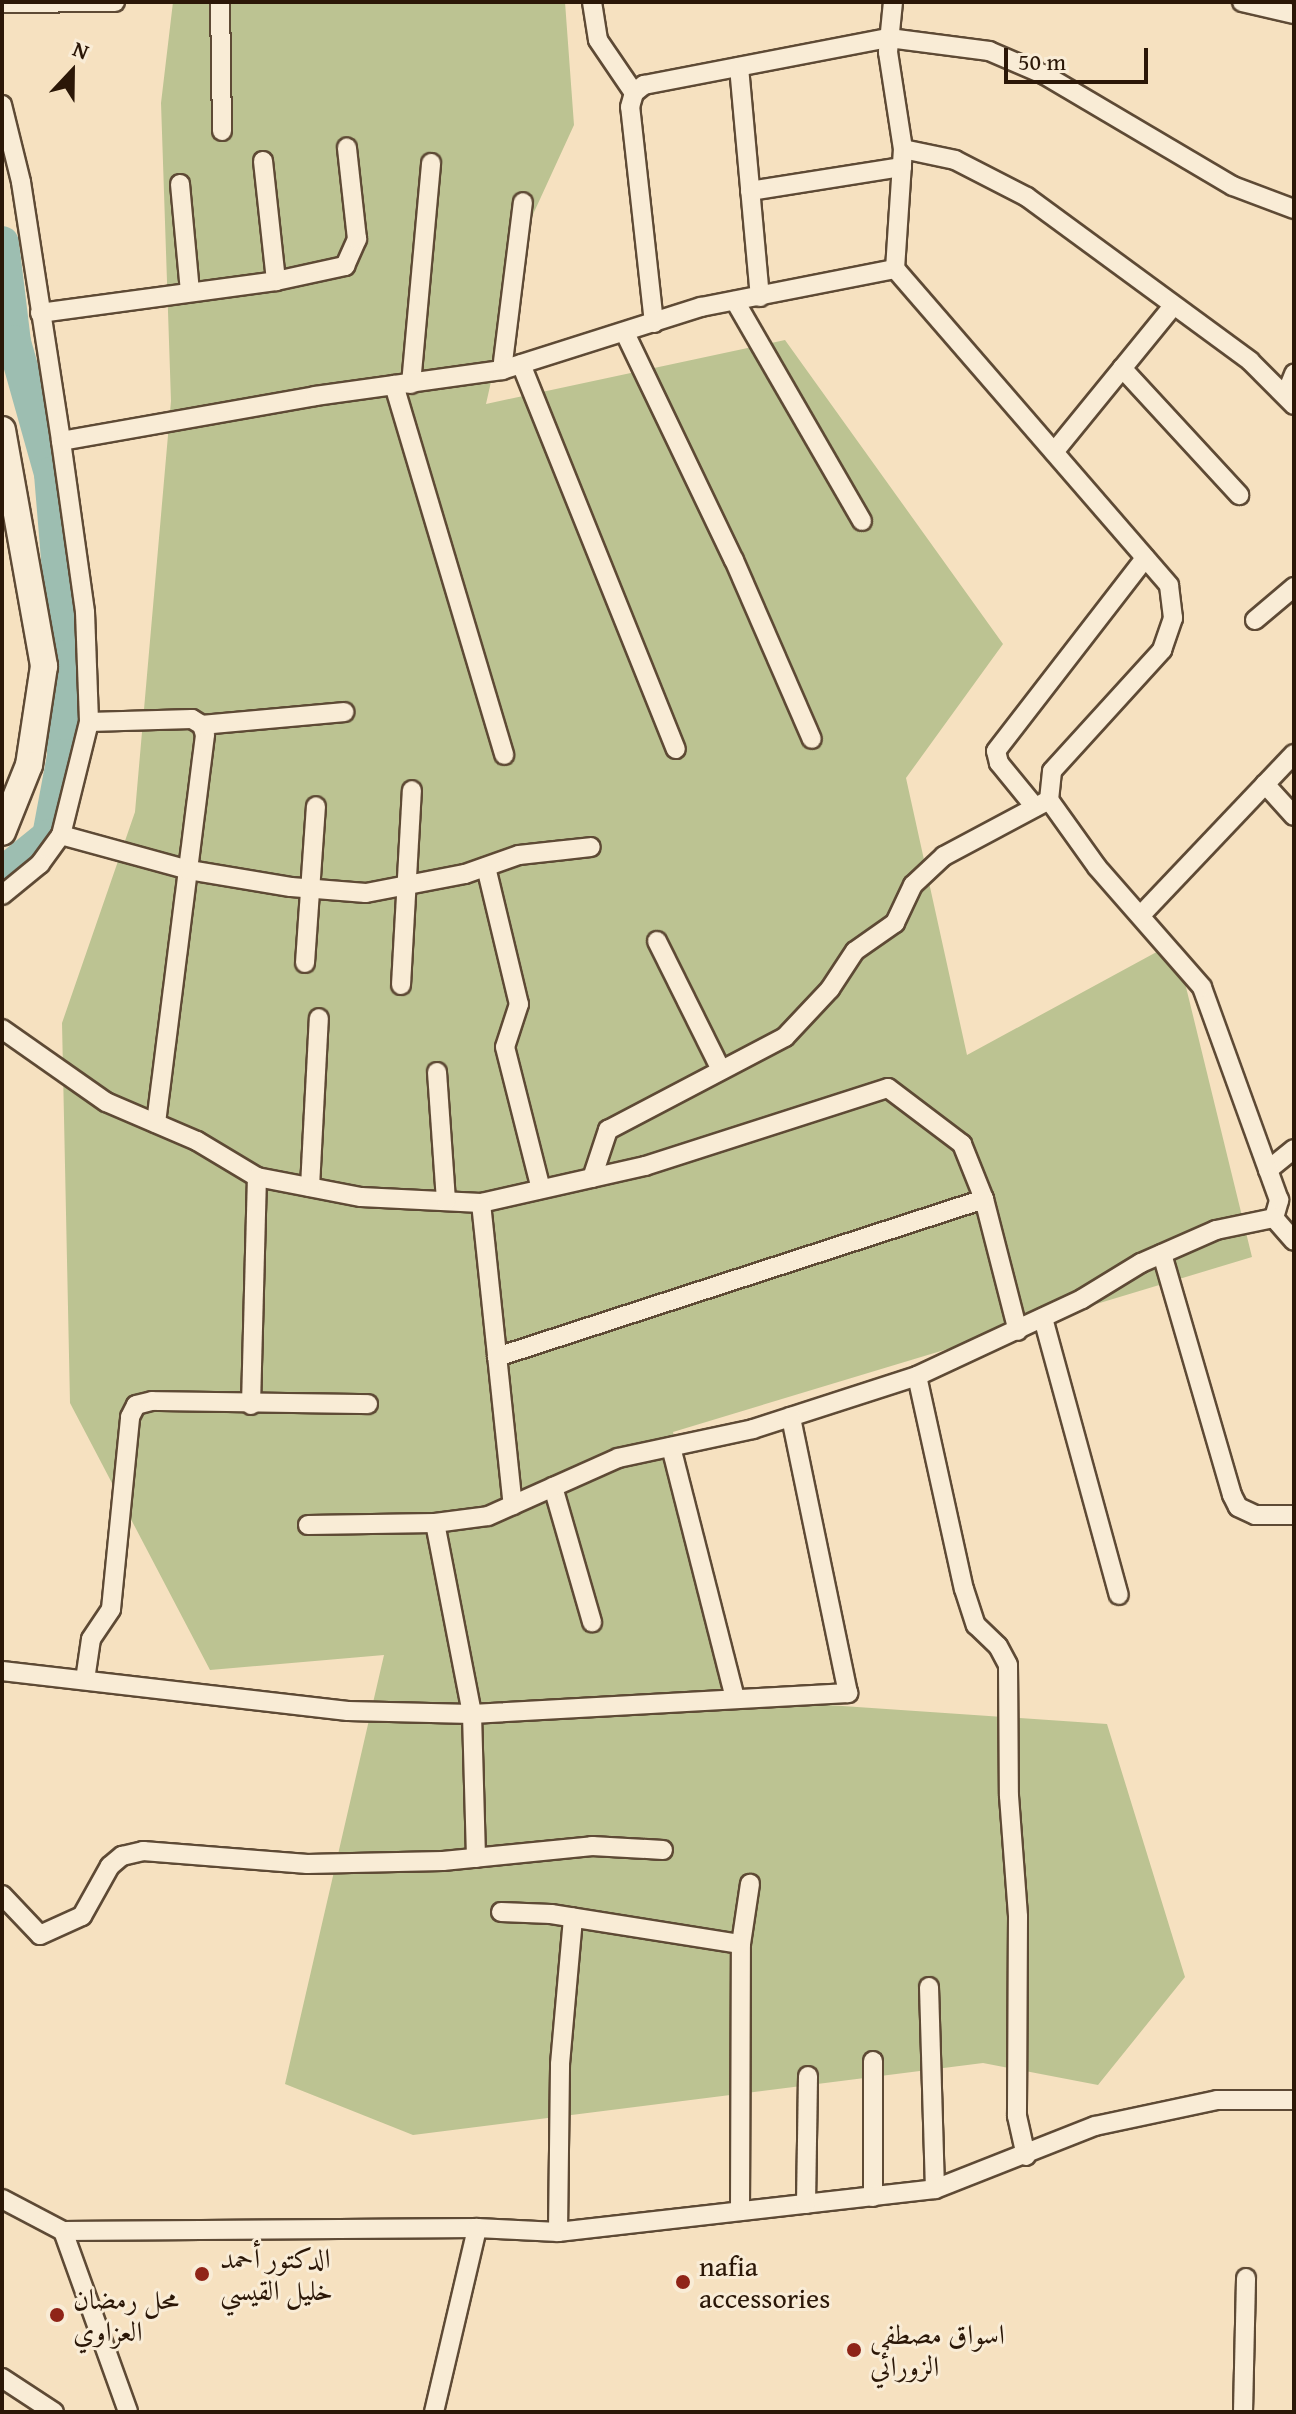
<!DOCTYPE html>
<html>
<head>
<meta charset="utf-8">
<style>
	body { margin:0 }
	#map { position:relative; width:1296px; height:2414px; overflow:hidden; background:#f6e1c0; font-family:"Gentium Book Plus",Amiri,serif }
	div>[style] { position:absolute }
	.green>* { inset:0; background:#bcc392 }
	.river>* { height:34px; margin:-17px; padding:0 17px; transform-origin:17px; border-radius:17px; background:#9dbeb1 }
	.roads { filter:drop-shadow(2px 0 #5e4a35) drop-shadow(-2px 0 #5e4a35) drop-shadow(0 2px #5e4a35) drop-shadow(0 -2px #5e4a35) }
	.street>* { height:18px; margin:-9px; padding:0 9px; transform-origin:9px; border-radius:9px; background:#f9ecd6 }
	.secondary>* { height:26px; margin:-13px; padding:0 13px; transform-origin:13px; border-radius:13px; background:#f9ecd6 }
	.dots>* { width:22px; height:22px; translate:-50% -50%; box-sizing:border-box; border:4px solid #f9ecd6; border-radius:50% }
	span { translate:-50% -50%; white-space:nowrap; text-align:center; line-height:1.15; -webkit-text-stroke:6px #f9ecd6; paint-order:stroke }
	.poi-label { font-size:28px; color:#2b1707 }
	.left { translate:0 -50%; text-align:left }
	.frame { position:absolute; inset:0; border:4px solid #2b1707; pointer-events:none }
	.north { position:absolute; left:32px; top:32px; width:80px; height:80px; -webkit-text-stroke:6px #f9ecd6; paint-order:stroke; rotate:22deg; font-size:22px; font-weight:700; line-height:32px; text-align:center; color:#2b1707 }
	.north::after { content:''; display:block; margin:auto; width:28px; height:36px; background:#2b1707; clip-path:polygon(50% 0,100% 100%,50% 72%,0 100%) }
	.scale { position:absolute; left:1004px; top:48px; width:144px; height:36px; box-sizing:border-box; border:4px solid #2b1707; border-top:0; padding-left:10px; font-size:24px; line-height:28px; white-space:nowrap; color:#2b1707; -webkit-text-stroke:6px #f9ecd6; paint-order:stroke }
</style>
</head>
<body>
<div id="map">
	<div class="green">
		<i style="clip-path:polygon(173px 2px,565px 2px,574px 125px,524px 234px,486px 404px,785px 340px,1003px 644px,906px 778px,967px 1055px,1175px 942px,1252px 1257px,673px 1432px,739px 1699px,1107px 1724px,1185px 1977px,1098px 2085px,983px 2063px,413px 2135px,285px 2084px,384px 1655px,210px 1670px,70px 1403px,62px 1023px,135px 812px,171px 401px,161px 103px)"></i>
	</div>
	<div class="river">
		<i style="left:2px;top:243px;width:100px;rotate:83.1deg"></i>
		<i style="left:14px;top:342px;width:137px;rotate:74.3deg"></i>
		<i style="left:51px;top:474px;width:184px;rotate:85.3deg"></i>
		<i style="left:66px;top:657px;width:99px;rotate:91.2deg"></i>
		<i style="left:64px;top:756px;width:81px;rotate:100.6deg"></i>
		<i style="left:49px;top:836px;width:60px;rotate:141deg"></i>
	</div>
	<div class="roads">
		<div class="street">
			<i style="left:220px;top:2px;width:129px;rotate:89.1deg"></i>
			<i style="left:592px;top:2px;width:38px;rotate:81deg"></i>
			<i style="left:598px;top:40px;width:64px;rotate:55.8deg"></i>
			<i style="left:1242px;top:2px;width:53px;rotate:13deg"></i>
			<i style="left:2px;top:3px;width:113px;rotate:-0.5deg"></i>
			<i style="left:739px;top:67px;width:231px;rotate:84.8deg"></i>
			<i style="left:2px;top:105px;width:79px;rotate:76.1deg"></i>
			<i style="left:21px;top:182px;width:262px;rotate:81.2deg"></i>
			<i style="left:61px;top:441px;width:173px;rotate:82deg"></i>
			<i style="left:85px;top:612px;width:110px;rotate:87.9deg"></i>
			<i style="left:89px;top:722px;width:116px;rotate:103.9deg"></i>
			<i style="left:61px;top:835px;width:36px;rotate:126deg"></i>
			<i style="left:40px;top:864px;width:49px;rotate:140.8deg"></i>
			<i style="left:903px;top:149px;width:53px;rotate:11.9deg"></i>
			<i style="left:955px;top:160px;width:81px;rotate:27.2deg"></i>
			<i style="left:1027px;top:197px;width:277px;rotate:36.3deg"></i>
			<i style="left:1250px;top:361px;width:62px;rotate:45deg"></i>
			<i style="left:263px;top:161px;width:121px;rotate:83.8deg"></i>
			<i style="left:180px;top:184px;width:107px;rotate:84.7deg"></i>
			<i style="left:750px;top:191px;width:154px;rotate:-9deg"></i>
			<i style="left:735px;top:301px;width:254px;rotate:60deg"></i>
			<i style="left:40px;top:313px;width:238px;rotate:-7.7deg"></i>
			<i style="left:276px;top:281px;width:71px;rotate:-12.3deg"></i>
			<i style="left:345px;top:266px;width:30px;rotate:-66deg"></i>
			<i style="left:357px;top:239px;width:92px;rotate:-96.3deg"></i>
			<i style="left:654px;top:323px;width:217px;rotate:-96.3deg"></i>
			<i style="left:630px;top:107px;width:15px;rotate:-74deg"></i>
			<i style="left:634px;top:93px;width:13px;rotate:-39deg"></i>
			<i style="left:644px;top:85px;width:249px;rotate:-10.9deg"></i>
			<i style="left:889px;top:38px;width:101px;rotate:7.4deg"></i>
			<i style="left:989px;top:51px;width:61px;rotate:23.2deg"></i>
			<i style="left:1045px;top:75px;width:218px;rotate:30.6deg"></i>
			<i style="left:1233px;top:186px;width:65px;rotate:20.7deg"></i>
			<i style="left:625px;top:333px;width:252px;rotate:64.4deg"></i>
			<i style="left:734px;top:560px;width:195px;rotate:66.5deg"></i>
			<i style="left:521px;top:364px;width:415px;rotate:68.1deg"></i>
			<i style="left:1122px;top:368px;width:173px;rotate:47.3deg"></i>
			<i style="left:502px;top:370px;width:169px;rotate:-82.9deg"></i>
			<i style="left:411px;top:384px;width:222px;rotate:-84.8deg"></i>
			<i style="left:394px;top:385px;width:386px;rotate:73.4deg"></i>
			<i style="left:1286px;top:394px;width:22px;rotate:-68deg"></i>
			<i style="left:61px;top:441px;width:258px;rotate:-10deg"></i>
			<i style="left:315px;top:396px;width:189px;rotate:-7.9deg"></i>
			<i style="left:502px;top:370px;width:209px;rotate:-17.6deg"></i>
			<i style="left:701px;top:307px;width:198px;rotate:-11.1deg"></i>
			<i style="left:1054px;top:452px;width:188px;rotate:-50.8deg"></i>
			<i style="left:1255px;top:620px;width:51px;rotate:-40.2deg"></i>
			<i style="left:89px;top:722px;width:103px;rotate:-1.7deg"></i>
			<i style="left:192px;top:719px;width:12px;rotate:31deg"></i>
			<i style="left:202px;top:725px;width:10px;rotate:73deg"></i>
			<i style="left:205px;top:735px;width:391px;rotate:97.2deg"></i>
			<i style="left:202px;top:725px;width:143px;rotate:-5.2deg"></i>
			<i style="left:1265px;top:784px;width:43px;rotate:47.8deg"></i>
			<i style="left:1035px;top:807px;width:57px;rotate:-129.3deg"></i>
			<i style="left:999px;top:763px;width:12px;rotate:-104deg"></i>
			<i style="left:996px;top:751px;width:244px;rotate:-52.3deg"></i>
			<i style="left:61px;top:835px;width:133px;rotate:15.3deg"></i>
			<i style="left:189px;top:870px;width:103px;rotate:9.5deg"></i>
			<i style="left:291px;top:887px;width:75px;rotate:4.6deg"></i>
			<i style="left:366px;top:893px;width:101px;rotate:-10.9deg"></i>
			<i style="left:465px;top:874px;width:57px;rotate:-19.4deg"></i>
			<i style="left:519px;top:855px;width:72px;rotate:-6.3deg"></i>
			<i style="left:486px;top:867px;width:141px;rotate:76.5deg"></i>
			<i style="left:519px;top:1004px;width:45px;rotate:108deg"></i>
			<i style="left:505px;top:1047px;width:146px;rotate:75.8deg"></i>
			<i style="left:1141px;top:915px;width:222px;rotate:-46.5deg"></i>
			<i style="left:657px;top:941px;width:144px;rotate:63.6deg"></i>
			<i style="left:305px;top:963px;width:157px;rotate:-86deg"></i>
			<i style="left:401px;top:985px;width:195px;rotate:-86.8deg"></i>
			<i style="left:2px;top:1029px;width:127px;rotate:35.1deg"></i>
			<i style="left:106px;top:1102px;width:99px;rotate:23.2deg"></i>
			<i style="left:197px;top:1141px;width:70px;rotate:31deg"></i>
			<i style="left:257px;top:1177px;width:106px;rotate:10.9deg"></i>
			<i style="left:361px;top:1197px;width:120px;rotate:2.9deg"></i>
			<i style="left:481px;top:1203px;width:168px;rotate:-12.7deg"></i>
			<i style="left:645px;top:1166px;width:255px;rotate:-17.8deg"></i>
			<i style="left:888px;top:1088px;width:93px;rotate:37.1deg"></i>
			<i style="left:962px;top:1144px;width:59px;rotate:68.2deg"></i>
			<i style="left:984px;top:1199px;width:136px;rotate:75.6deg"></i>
			<i style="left:437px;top:1072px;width:129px;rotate:86deg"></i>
			<i style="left:1268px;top:1170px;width:33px;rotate:-39deg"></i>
			<i style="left:592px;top:1178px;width:51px;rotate:-71.6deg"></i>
			<i style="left:608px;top:1130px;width:200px;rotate:-27.7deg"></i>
			<i style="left:785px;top:1037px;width:66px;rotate:-46.8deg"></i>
			<i style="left:830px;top:989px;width:45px;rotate:-56.7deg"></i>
			<i style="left:855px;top:951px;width:49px;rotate:-35deg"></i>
			<i style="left:895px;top:923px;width:42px;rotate:-64.7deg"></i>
			<i style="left:913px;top:885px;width:42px;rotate:-43.1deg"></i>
			<i style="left:944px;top:856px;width:119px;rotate:-28.1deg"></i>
			<i style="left:310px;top:1187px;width:169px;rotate:-87deg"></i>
			<i style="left:481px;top:1203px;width:304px;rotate:84deg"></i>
			<i style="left:1274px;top:1218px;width:30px;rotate:49deg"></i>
			<i style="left:1162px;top:1254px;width:251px;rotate:73.8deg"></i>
			<i style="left:1232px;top:1495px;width:13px;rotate:63deg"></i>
			<i style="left:1238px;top:1507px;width:19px;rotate:25deg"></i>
			<i style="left:1255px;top:1515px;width:39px"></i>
			<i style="left:1043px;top:1318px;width:287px;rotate:74.7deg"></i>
			<i style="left:497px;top:1357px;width:512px;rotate:-17.97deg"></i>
			<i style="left:917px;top:1376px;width:218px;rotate:77.6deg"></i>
			<i style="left:964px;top:1589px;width:38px;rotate:72deg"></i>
			<i style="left:976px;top:1625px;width:30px;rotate:44deg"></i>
			<i style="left:998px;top:1646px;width:21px;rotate:62deg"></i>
			<i style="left:1008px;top:1665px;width:131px;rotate:89.6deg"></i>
			<i style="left:1009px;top:1796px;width:121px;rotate:85.7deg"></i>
			<i style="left:1018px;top:1917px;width:199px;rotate:90.3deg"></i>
			<i style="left:1017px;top:2116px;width:41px;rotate:77.3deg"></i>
			<i style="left:251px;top:1405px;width:228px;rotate:-88.5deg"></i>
			<i style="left:671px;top:1447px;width:259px;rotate:75.7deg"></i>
			<i style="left:553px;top:1487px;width:141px;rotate:73.9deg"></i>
			<i style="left:435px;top:1523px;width:195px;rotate:79deg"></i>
			<i style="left:472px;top:1714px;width:144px;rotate:88.4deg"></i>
			<i style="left:308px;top:1525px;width:127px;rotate:-0.9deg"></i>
			<i style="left:435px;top:1523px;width:53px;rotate:-7.5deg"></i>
			<i style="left:488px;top:1516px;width:142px;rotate:-24deg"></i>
			<i style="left:618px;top:1458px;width:138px;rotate:-12.1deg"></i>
			<i style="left:753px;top:1429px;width:172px;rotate:-17.9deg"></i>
			<i style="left:917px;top:1376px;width:182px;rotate:-25deg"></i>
			<i style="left:1082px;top:1299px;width:69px;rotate:-31.4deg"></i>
			<i style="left:1141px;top:1263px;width:82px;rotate:-23.7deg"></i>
			<i style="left:1216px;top:1230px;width:59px;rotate:-11.7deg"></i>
			<i style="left:1274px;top:1218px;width:19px;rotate:-74deg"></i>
			<i style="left:1279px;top:1200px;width:226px;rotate:-109.9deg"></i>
			<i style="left:1202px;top:987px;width:159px;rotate:-131.2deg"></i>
			<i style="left:1097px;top:867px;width:82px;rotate:-125.6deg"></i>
			<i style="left:1049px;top:800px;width:29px;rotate:-84deg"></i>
			<i style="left:1052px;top:771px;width:164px;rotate:-47.7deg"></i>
			<i style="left:1162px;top:650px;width:34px;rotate:-71deg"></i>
			<i style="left:1173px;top:618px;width:33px;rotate:-97deg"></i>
			<i style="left:1169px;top:585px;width:418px;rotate:-130.9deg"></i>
			<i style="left:895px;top:269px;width:120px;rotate:-86.2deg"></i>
			<i style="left:903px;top:149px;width:98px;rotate:-98.8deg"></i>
			<i style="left:888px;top:52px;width:50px;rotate:-84.3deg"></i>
			<i style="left:2px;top:1671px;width:348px;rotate:6.6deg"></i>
			<i style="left:348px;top:1711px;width:124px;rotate:1.4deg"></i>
			<i style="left:472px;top:1714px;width:377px;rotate:-3.2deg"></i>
			<i style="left:848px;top:1693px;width:282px;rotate:-101.7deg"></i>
			<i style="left:85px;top:1680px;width:41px;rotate:-81.7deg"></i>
			<i style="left:91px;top:1639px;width:36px;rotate:-56deg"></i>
			<i style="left:111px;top:1609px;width:193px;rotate:-84.3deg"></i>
			<i style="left:130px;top:1417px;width:13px;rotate:-63deg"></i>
			<i style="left:136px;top:1405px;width:16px;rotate:-14deg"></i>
			<i style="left:152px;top:1401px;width:216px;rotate:0.8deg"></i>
			<i style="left:2px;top:1895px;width:55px;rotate:46.5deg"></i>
			<i style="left:40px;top:1935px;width:46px;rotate:-24.3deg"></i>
			<i style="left:82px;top:1916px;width:57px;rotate:-60.8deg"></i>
			<i style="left:110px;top:1866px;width:16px;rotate:-40deg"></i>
			<i style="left:122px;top:1856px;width:22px;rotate:-13deg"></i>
			<i style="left:143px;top:1851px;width:165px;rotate:4.5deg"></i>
			<i style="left:307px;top:1864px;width:136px;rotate:-1.3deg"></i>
			<i style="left:443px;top:1861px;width:150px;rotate:-5.7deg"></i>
			<i style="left:592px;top:1846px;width:71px;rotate:3.2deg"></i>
			<i style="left:501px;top:1912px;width:50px;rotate:2.3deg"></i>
			<i style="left:551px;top:1914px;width:192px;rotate:9deg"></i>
			<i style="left:929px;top:1987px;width:202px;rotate:88.3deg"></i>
			<i style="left:873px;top:2197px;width:136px;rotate:-90deg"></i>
			<i style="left:2px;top:2199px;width:69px;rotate:27.7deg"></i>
			<i style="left:63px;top:2231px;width:414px;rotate:-0.4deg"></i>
			<i style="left:477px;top:2228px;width:81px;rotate:2.8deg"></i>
			<i style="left:558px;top:2232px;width:379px;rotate:-6.5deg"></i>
			<i style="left:935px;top:2189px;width:172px;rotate:-21.5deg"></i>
			<i style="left:1095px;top:2126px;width:125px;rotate:-12deg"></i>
			<i style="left:1217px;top:2100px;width:77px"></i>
			<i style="left:806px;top:2204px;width:128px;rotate:-89.1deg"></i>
			<i style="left:740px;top:2211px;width:267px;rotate:-89.8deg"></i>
			<i style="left:741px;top:1944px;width:61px;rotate:-81.5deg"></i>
			<i style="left:63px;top:2231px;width:192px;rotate:70.2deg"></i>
			<i style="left:558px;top:2232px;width:168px;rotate:-89.3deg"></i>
			<i style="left:560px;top:2064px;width:147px;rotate:-84.9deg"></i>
			<i style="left:2px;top:2378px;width:62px;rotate:33.2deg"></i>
			<i style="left:434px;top:2412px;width:189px;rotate:-76.8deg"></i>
			<i style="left:1243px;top:2412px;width:134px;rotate:-88.7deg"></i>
		</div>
		<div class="secondary">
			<i style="left:2px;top:430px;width:240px;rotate:79.9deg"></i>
			<i style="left:44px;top:666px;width:100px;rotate:98.6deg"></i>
			<i style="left:29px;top:765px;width:72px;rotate:111.9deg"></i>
		</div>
	</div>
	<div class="dots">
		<i style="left:202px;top:2274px;background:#8f2418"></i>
		<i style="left:683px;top:2282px;background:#8f2418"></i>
		<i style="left:57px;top:2315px;background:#8f2418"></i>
		<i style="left:854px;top:2350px;background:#8f2418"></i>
	</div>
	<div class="poi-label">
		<span class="left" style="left:220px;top:2274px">الدكتور أحمد<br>خليل القيسي</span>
		<span class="left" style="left:699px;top:2282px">nafia<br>accessories</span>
		<span class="left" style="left:73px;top:2315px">محل رمضان<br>العزاوي</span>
		<span class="left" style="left:870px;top:2350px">اسواق مصطفى<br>الزورائي</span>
	</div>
	<div class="frame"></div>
	<div class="north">N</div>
	<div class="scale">50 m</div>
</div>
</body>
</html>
